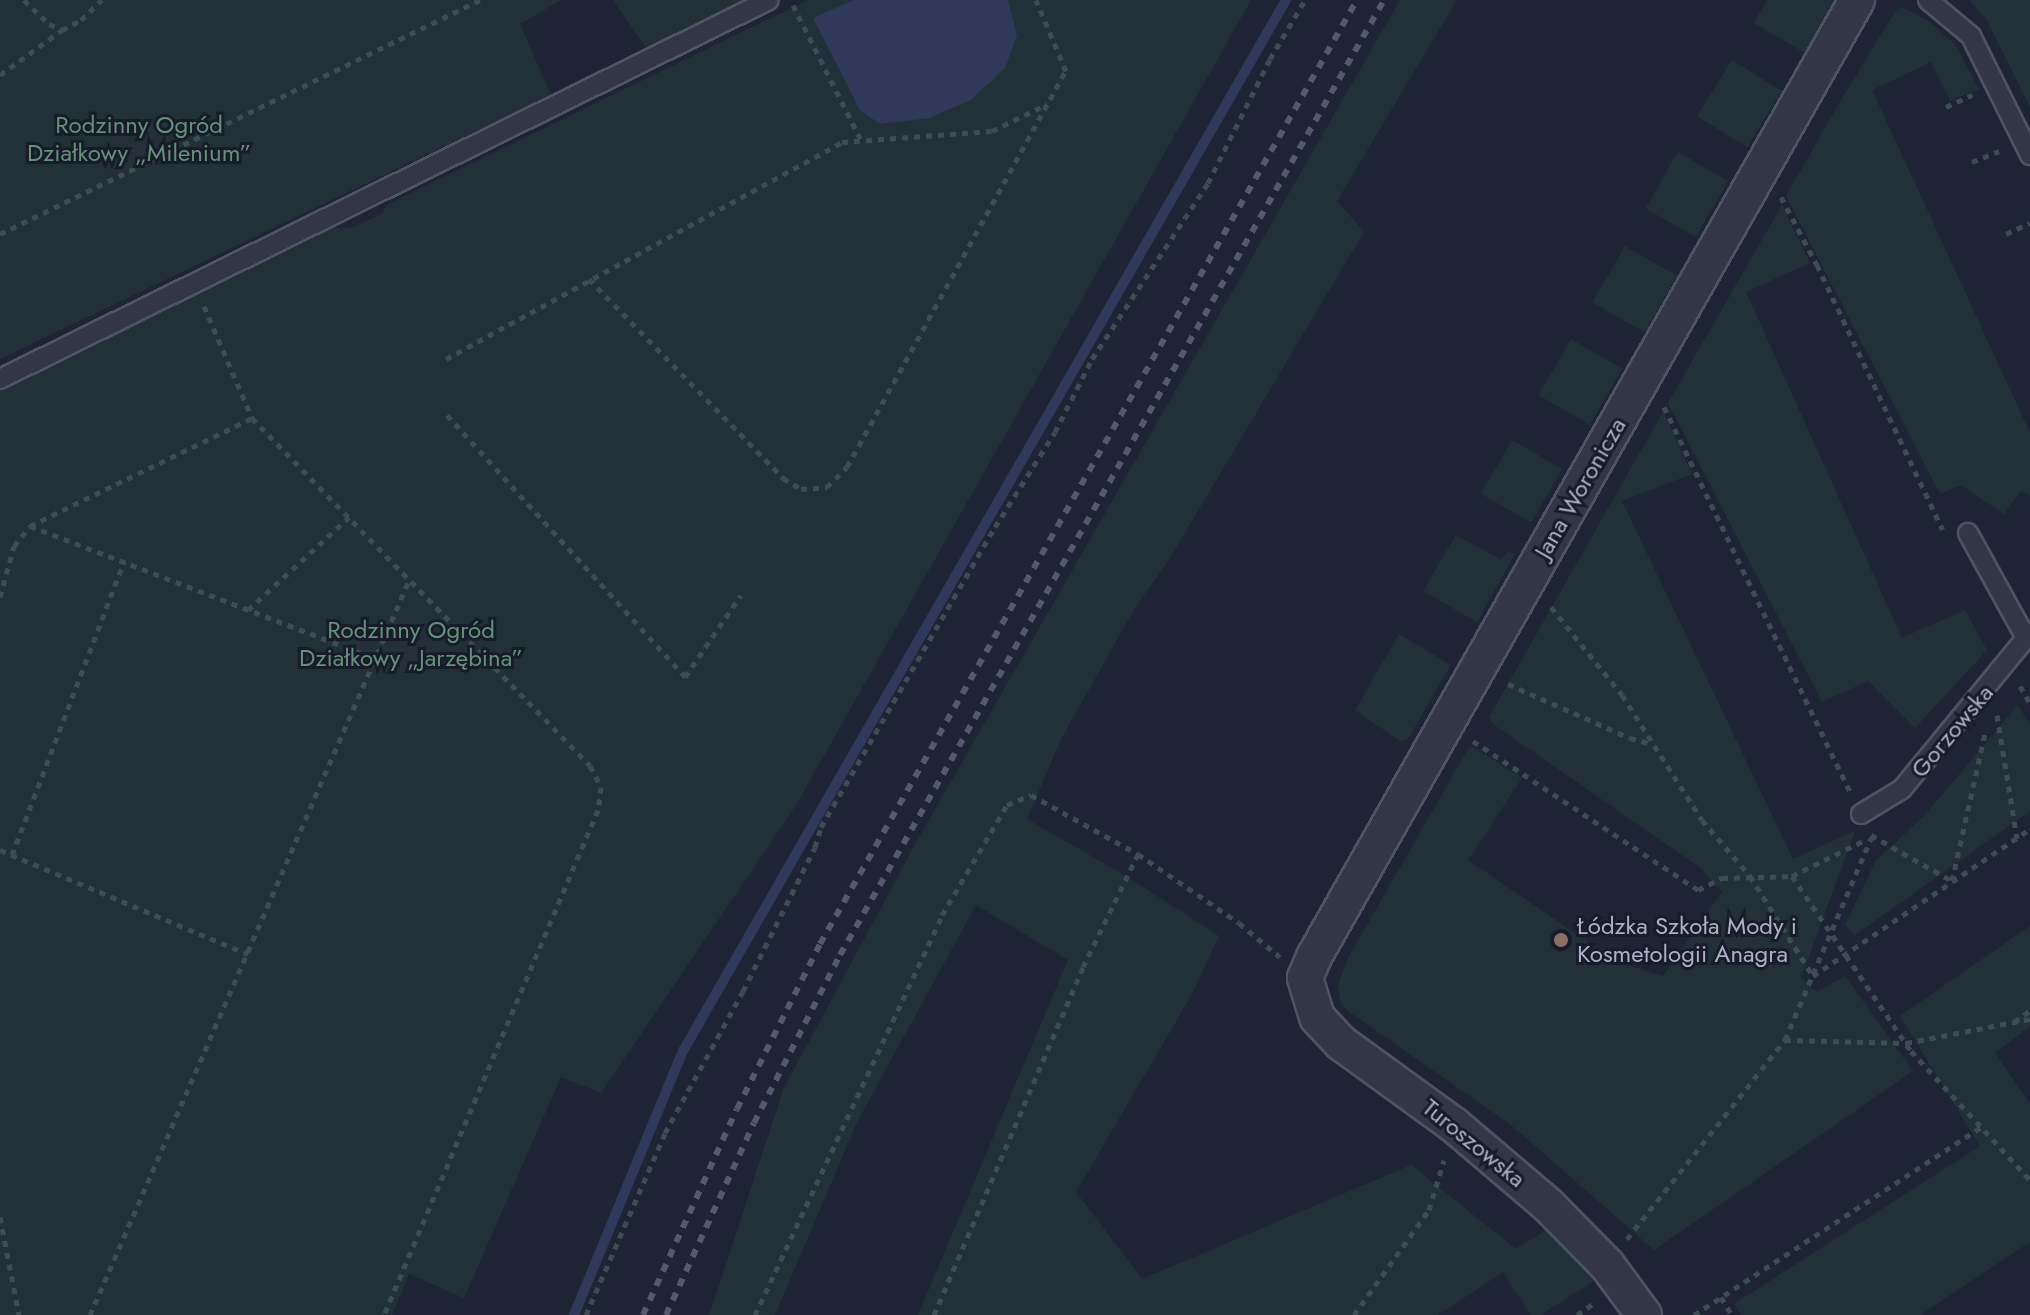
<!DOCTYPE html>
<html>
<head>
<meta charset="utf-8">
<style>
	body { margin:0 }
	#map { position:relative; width:2030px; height:1315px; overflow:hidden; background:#1f2435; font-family:Jost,sans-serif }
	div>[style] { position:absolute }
	.green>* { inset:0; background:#223137; transform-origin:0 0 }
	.water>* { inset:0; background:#31395a }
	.stream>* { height:10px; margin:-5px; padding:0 5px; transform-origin:5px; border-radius:5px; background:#31395a }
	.path>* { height:5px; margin-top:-2.5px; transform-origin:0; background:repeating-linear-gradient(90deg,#3e4c53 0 6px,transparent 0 12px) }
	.roads { filter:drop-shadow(2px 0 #505364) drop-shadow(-2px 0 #505364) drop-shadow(0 2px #505364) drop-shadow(0 -2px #505364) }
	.lane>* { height:18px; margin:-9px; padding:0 9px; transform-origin:9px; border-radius:9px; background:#323645 }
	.street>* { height:34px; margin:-17px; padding:0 17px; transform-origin:17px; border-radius:17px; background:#323645 }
	.rail>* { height:6px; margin-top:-3px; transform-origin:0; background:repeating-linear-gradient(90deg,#54596d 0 8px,transparent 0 16px) }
	.dots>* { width:22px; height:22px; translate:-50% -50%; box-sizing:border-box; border:4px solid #181c2a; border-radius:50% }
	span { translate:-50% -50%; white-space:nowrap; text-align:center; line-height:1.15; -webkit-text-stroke:6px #181c2a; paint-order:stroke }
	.park-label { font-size:24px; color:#649279 }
	.street-label { font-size:24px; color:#acb0c3 }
	.poi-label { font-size:24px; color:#acb0c3 }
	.left { translate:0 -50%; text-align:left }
</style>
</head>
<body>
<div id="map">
	<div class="green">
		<i style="clip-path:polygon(0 0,561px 0,520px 24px,551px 95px,0 359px)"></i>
		<i style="clip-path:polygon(613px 0,742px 0,646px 48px)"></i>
		<i style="clip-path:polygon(808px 0,1251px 0,796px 805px,601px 1093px,561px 1077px,464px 1298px,409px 1274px,392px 1315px,0 1315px,0 390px,294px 245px,335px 227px,350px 228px,382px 214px,388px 204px)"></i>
		<i style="clip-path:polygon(1400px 0,1457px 0,1337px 201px,1364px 232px,1165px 566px,1136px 606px,1061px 739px,1027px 819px,1126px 876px,1219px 936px,1192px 994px,1076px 1192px,1142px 1279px,1411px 1165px,1516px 1249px,1546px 1230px,1576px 1257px,1594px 1281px,1540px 1315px,1531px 1315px,1503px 1272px,1438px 1315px,918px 1315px,1068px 960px,976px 905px,857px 1122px,775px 1315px,709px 1315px,784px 1088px,918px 839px)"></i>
		<i style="clip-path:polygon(1767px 0,1835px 0,1805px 53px,1754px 23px)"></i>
		<i style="clip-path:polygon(1969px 0,2030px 0,2030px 107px,1987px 20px)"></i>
		<i style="clip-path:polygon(1902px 7px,1930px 22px,1955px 44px,1979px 89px,1950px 101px,1931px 62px,1872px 90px,2030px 433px,2030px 496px,2021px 491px,2004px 514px,1961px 485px,1940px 494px,1786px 196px,1845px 93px,1897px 9px)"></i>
		<i style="left:1732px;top:60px;width:59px;height:66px;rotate:32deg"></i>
		<i style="left:1678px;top:152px;width:58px;height:65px;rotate:30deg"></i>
		<i style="clip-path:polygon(1782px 205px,1810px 263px,1746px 292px,1902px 638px,1965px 610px,1987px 650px,1915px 728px,1868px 681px,1822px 702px,1668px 403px)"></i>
		<i style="left:1625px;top:246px;width:60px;height:65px;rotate:30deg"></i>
		<i style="left:1571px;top:339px;width:59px;height:65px;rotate:30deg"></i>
		<i style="clip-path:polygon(1663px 412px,1692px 474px,1622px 501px,1793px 859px,1855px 831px,1801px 978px,1817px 992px,1845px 976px,1913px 1071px,1654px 1250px,1511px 1125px,1348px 1011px,1340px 1001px,1338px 986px,1347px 960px,1468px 749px,1473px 747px,1522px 778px,1468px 860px,1617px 962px,1663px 976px,1722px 892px,1702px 869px,1493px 724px,1489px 717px)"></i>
		<i style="left:1512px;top:440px;width:58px;height:62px;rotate:30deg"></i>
		<i style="clip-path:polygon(1456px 535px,1501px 560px,1507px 552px,1515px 554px,1477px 622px,1423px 591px)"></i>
		<i style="clip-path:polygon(1399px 634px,1451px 665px,1408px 739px,1400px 741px,1355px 710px)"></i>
		<i style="clip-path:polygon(2018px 705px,2030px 725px,2030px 811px,1855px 935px,1845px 925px,1876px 860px,1924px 816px)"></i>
		<i style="clip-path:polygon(2030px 926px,2030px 1026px,1995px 1053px,2030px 1104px,2030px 1242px,1920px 1315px,1741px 1315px,1734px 1304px,1980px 1146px,1900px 1016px)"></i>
	</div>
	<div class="water">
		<i style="clip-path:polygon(854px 0,1008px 0,1017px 36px,1005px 68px,971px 100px,929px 118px,880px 124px,860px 110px,813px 18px)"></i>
	</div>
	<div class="stream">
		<i style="left:574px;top:1315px;width:286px;rotate:-67.6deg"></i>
		<i style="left:683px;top:1051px;width:1212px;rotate:-60.16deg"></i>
	</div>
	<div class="path">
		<i style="left:24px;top:0;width:35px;rotate:44deg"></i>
		<i style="left:49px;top:24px;width:13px;rotate:23deg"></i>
		<i style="left:793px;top:5px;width:151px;rotate:63.3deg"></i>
		<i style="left:0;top:75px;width:77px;rotate:-36deg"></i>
		<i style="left:62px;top:30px;width:21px;rotate:-28deg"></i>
		<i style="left:81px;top:20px;width:29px;rotate:-44deg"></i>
		<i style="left:1946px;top:107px;width:29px;rotate:-25deg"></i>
		<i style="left:1972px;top:162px;width:29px;rotate:-22deg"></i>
		<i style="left:1781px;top:197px;width:77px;rotate:62.1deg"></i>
		<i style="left:1817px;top:265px;width:293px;rotate:64.6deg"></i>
		<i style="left:0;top:234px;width:534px;rotate:-25.99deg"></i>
		<i style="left:2006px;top:234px;width:26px;rotate:-25deg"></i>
		<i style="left:589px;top:279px;width:278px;rotate:45.7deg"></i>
		<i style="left:783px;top:478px;width:21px;rotate:31deg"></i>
		<i style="left:801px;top:489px;width:26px;rotate:-4deg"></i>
		<i style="left:827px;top:487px;width:28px;rotate:-45deg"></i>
		<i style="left:847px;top:467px;width:453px;rotate:-61.1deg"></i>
		<i style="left:1066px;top:71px;width:77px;rotate:-112.9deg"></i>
		<i style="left:204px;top:306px;width:122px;rotate:66.8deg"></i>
		<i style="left:252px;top:418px;width:485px;rotate:45.8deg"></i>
		<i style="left:590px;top:766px;width:24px;rotate:62deg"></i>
		<i style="left:601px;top:787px;width:23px;rotate:97deg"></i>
		<i style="left:598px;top:810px;width:548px;rotate:112.97deg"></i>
		<i style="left:446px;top:359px;width:452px;rotate:-28.7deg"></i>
		<i style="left:842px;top:142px;width:150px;rotate:-4.2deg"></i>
		<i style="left:992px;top:131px;width:61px;rotate:-26.1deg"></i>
		<i style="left:1664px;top:407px;width:430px;rotate:64.2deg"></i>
		<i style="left:447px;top:415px;width:354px;rotate:47.7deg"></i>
		<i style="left:685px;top:677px;width:99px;rotate:-55.7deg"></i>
		<i style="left:30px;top:526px;width:371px;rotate:21deg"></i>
		<i style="left:0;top:597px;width:53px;rotate:-74.6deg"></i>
		<i style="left:14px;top:546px;width:26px;rotate:-51deg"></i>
		<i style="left:30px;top:526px;width:247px;rotate:-25.9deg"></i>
		<i style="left:1551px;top:607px;width:113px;rotate:51.1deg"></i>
		<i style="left:1622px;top:695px;width:148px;rotate:57.4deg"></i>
		<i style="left:1702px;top:820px;width:74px;rotate:49.4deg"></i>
		<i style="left:1750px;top:876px;width:118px;rotate:57.8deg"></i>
		<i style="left:1813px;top:976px;width:262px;rotate:-34.1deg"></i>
		<i style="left:248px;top:610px;width:137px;rotate:-42.6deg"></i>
		<i style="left:1508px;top:684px;width:133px;rotate:23.9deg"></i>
		<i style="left:1630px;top:738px;width:24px;rotate:15deg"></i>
		<i style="left:2020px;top:686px;width:20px;rotate:60deg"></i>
		<i style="left:1997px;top:715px;width:125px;rotate:80.8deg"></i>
		<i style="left:1473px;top:741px;width:270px;rotate:33.5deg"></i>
		<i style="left:1698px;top:890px;width:27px;rotate:-27deg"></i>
		<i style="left:1722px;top:878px;width:70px;rotate:-1.6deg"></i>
		<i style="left:1792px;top:876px;width:79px;rotate:-26.2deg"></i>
		<i style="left:1871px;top:835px;width:93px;rotate:29.6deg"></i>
		<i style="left:1952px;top:881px;width:156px;rotate:-77.4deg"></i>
		<i style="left:0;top:850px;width:269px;rotate:22.8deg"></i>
		<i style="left:12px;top:855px;width:314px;rotate:-69.1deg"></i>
		<i style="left:1792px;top:876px;width:212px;rotate:55.8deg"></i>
		<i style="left:1911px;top:1051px;width:176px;rotate:47.3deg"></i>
		<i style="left:2014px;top:1022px;width:19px;rotate:-35deg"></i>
		<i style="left:1785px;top:1040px;width:121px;rotate:1.4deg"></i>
		<i style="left:1906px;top:1043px;width:126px;rotate:-11deg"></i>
		<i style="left:0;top:1217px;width:100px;rotate:79deg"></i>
		<i style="left:1627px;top:1239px;width:254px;rotate:-51.6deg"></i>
		<i style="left:1785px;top:1040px;width:220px;rotate:-66.9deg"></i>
		<i style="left:1721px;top:1297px;width:21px;rotate:59deg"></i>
		<i style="left:90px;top:1315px;width:798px;rotate:-66.52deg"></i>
		<i style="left:586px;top:1315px;width:198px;rotate:-66.5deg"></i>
		<i style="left:665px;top:1133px;width:162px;rotate:-61.2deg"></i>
		<i style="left:743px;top:991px;width:161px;rotate:-63.4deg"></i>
		<i style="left:815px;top:847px;width:21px;rotate:-73deg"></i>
		<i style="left:821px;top:827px;width:347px;rotate:-59.9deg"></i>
		<i style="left:995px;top:527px;width:112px;rotate:-57.7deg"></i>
		<i style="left:1055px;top:432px;width:82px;rotate:-63.1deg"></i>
		<i style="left:1092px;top:359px;width:211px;rotate:-56.6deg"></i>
		<i style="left:1208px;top:183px;width:139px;rotate:-63.4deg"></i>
		<i style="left:1270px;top:59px;width:69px;rotate:-59.3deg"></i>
		<i style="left:755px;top:1315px;width:442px;rotate:-64.9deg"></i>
		<i style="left:942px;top:915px;width:128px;rotate:-59.4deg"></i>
		<i style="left:1007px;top:805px;width:26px;rotate:-23deg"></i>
		<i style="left:1031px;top:795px;width:122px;rotate:28.9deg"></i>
		<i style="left:934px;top:1315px;width:379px;rotate:-66.8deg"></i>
		<i style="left:1083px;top:967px;width:126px;rotate:-64deg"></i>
		<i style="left:1138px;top:854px;width:122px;rotate:34.3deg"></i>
		<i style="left:1239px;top:923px;width:53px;rotate:39.7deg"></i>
		<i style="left:1354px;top:1315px;width:129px;rotate:-54.5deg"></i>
		<i style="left:1429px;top:1210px;width:52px;rotate:-73.3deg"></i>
		<i style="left:1577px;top:1315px;width:21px;rotate:-35deg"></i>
		<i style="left:1694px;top:1315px;width:343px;rotate:-33.2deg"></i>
	</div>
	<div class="roads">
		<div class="lane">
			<i style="left:1928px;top:0;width:56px;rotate:39.9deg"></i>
			<i style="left:1971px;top:36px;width:133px;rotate:63.6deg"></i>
			<i style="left:0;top:379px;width:857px;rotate:-26.24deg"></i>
			<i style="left:1968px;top:533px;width:120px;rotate:61.1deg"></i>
			<i style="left:1861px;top:814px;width:48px;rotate:-31.4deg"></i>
			<i style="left:1902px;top:789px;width:202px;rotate:-50.6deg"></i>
		</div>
		<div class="street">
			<i style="left:1644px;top:1315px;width:62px;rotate:-126.5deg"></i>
			<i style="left:1607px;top:1265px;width:84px;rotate:-134.5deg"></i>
			<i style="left:1548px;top:1205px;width:123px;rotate:-139.6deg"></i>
			<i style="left:1454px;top:1125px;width:140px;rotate:-144deg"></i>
			<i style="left:1341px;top:1043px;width:35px;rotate:-133deg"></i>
			<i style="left:1317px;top:1017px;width:41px;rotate:-107.1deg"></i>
			<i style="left:1305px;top:978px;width:25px;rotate:-67deg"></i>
			<i style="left:1315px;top:955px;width:1098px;rotate:-60.42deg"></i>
		</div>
	</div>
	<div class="rail">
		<i style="left:643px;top:1315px;width:226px;rotate:-65.5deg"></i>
		<i style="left:737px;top:1109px;width:185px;rotate:-63.3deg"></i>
		<i style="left:820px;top:944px;width:1086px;rotate:-60.37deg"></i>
		<i style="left:666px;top:1315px;width:211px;rotate:-65.4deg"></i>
		<i style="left:754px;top:1123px;width:189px;rotate:-62.9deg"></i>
		<i style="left:840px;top:955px;width:1099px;rotate:-60.33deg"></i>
	</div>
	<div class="dots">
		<i style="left:1561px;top:940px;background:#8d6e63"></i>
	</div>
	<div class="park-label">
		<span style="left:139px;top:139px">Rodzinny Ogród<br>Działkowy „Milenium”</span>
		<span style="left:411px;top:644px">Rodzinny Ogród<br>Działkowy „Jarzębina”</span>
	</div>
	<div class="street-label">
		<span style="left:1580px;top:488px;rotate:-60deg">Jana Woronicza</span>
		<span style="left:1952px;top:731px;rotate:-50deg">Gorzowska</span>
		<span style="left:1474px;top:1143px;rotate:39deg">Turoszowska</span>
	</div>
	<div class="poi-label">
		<span class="left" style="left:1577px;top:940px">Łódzka Szkoła Mody i<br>Kosmetologii Anagra</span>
	</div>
</div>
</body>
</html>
